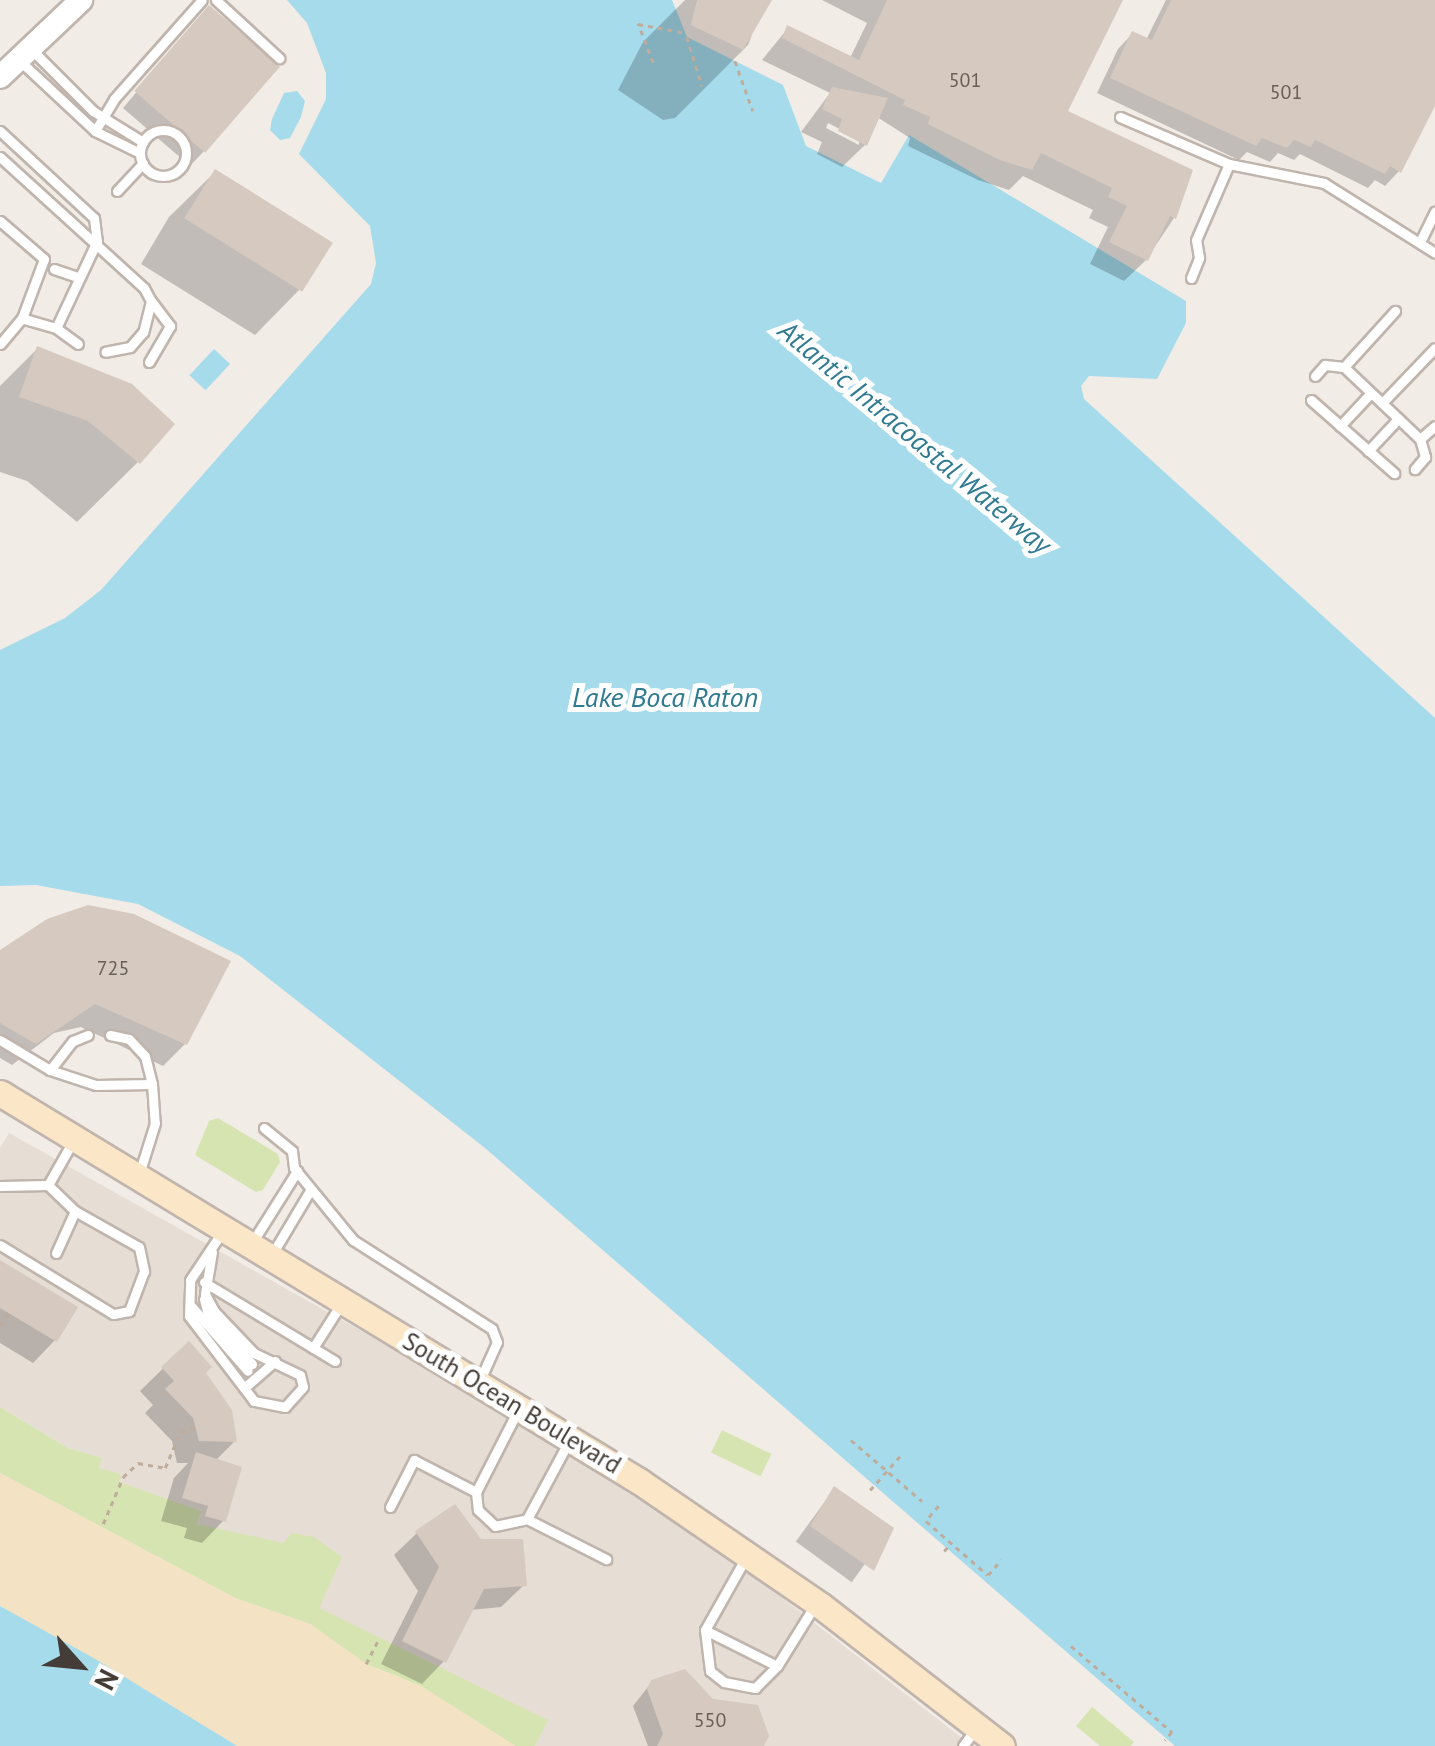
<!DOCTYPE html>
<html>
<head>
<meta charset="utf-8">
<style>
	body { margin:0 }
	#map { position:relative; width:1435px; height:1746px; overflow:hidden; background:#f2ece6; font-family:"PT Sans",sans-serif }
	div>[style] { position:absolute }
	.residential>* { inset:0; background:#e6ddd5 }
	.green>* { inset:0; background:#d6e4b1; transform-origin:0 0 }
	.sand>* { inset:0; background:#f4e2c4 }
	.water>* { inset:0; background:#a6dbeb; transform-origin:0 0 }
	.shadow>* { inset:0; background:#0003; transform-origin:0 0 }
	.building>* { inset:0; background:#d6c9bf; transform-origin:0 0 }
	.path>* { height:2.5px; margin-top:-1.25px; transform-origin:0; background:repeating-linear-gradient(90deg,#beac9c 0 5px,transparent 0 10px) }
	.roads { filter:drop-shadow(2px 0 #c0b5ad) drop-shadow(-2px 0 #c0b5ad) drop-shadow(0 2px #c0b5ad) drop-shadow(0 -2px #c0b5ad) }
	.service>* { height:9px; margin:-4.5px; padding:0 4.5px; transform-origin:4.5px; border-radius:4.5px; background:#fff }
	.service>.ring { margin:-4.5px; padding:0; box-sizing:content-box; background:none; border:9px solid #fff; border-radius:50% }
	.tertiary>* { height:22px; margin:-11px; padding:0 11px; transform-origin:11px; border-radius:11px; background:#fff }
	.secondary>* { height:25px; margin:-12.5px; padding:0 12.5px; transform-origin:12.5px; border-radius:12.5px; background:#fbe6c7 }
	span { translate:-50% -50%; white-space:nowrap; text-align:center; line-height:1.15; -webkit-text-stroke:10px #fff; paint-order:stroke }
	.number-label { font-size:20px; color:#685f58 }
	.number-label span { -webkit-text-stroke-width:0 }
	.street-label { font-size:25px; color:#443c36 }
	.water-label { font-size:28px; color:#307a92; font-style:italic }
	.north { position:absolute; left:30px; top:1616px; width:100px; height:100px; -webkit-text-stroke:8px #fff; paint-order:stroke; rotate:117deg; font-size:28px; font-weight:700; line-height:40px; text-align:center; color:#443c36 }
	.north::after { content:''; display:block; margin:auto; width:35px; height:45px; background:#443c36; clip-path:polygon(50% 0,100% 100%,50% 72%,0 100%) }
</style>
</head>
<body>
<div id="map">
	<div class="residential">
		<i style="clip-path:polygon(9px 1133px,397px 1351px,655px 1508px,758px 1579px,972px 1746px,535px 1746px,547px 1720px,318px 1608px,234px 1535px,197px 1524px,200px 1511px,118px 1482px,99px 1468px,101px 1458px,68px 1448px,0 1407px,0 1148px)"></i>
	</div>
	<div class="green">
		<i style="clip-path:polygon(218px 1118px,278px 1154px,280px 1162px,263px 1190px,256px 1192px,195px 1155px,209px 1121px)"></i>
		<i style="clip-path:polygon(0 1407px,68px 1448px,102px 1458px,99px 1468px,121px 1474px,119px 1482px,201px 1511px,197px 1524px,283px 1543px,292px 1533px,314px 1537px,342px 1557px,319px 1608px,548px 1720px,535px 1746px,515px 1746px,421px 1686px,366px 1664px,310px 1624px,237px 1599px,0 1473px)"></i>
		<i style="left:722px;top:1430px;width:55px;height:25px;rotate:26deg"></i>
		<i style="clip-path:polygon(1092px 1707px,1134px 1742px,1131px 1746px,1100px 1746px,1076px 1726px)"></i>
	</div>
	<div class="sand">
		<i style="clip-path:polygon(0 1473px,237px 1599px,310px 1624px,366px 1664px,421px 1686px,515px 1746px,237px 1746px,0 1606px)"></i>
	</div>
	<div class="water">
		<i style="clip-path:polygon(287px 0,672px 0,687px 37px,783px 85px,806px 146px,881px 183px,909px 135px,1186px 301px,1186px 323px,1157px 379px,1089px 376px,1081px 386px,1084px 399px,1435px 718px,1435px 1746px,1175px 1746px,485px 1148px,240px 956px,138px 904px,36px 885px,0 886px,0 650px,65px 618px,101px 590px,371px 284px,376px 263px,370px 226px,299px 154px,326px 99px,326px 73px,307px 23px)"></i>
		<i style="clip-path:polygon(297px 91px,305px 101px,301px 117px,290px 138px,280px 140px,270px 130px,272px 119px,284px 93px)"></i>
		<i style="left:214px;top:349px;width:22px;height:36px;rotate:43deg"></i>
		<i style="clip-path:polygon(0 1606px,97px 1660px,237px 1746px,0 1746px)"></i>
	</div>
	<div class="shadow">
		<i style="clip-path:polygon(685px 0,765px 0,748px 45px,675px 118px,663px 120px,618px 90px,643px 42px)"></i>
		<i style="clip-path:polygon(evenodd,822px 0,1119px 0,1064px 112px,1174px 218px,1146px 260px,1124px 281px,1090px 264px,1108px 227px,1089px 218px,1093px 210px,1023px 176px,1009px 190px,978px 180px,908px 146px,910px 138px,877px 117px,865px 145px,842px 167px,817px 154px,822px 142px,801px 132px,830px 93px,762px 60px,788px 28px,850px 58px,867px 23px,822px 0,828px 123px,859px 139px,859px 145px,826px 128px,828px 123px)"></i>
		<i style="clip-path:polygon(1166px 0,1435px 0,1435px 101px,1399px 171px,1385px 186px,1375px 180px,1368px 188px,1300px 154px,1294px 160px,1278px 153px,1270px 162px,1247px 152px,1239px 160px,1097px 93px,1118px 49px,1132px 34px,1146px 40px)"></i>
		<i style="clip-path:polygon(195px 23px,204px 151px,190px 166px,123px 108px)"></i>
		<i style="clip-path:polygon(215px 172px,300px 289px,255px 335px,141px 264px,169px 217px)"></i>
		<i style="clip-path:polygon(37px 349px,138px 462px,77px 522px,27px 481px,0 472px,0 386px)"></i>
		<i style="clip-path:polygon(0 953px,185px 1044px,163px 1066px,81px 1027px,54px 1033px,12px 1065px,0 1058px)"></i>
		<i style="clip-path:polygon(0 1263px,55px 1340px,33px 1363px,0 1343px)"></i>
		<i style="clip-path:polygon(188px 1344px,234px 1442px,215px 1461px,224px 1520px,202px 1543px,184px 1538px,187px 1528px,161px 1521px,174px 1478px,188px 1463px,177px 1463px,172px 1441px,145px 1413px,153px 1405px,140px 1391px)"></i>
		<i style="left:834px;top:1489px;width:69px;height:65px;rotate:36deg"></i>
		<i style="clip-path:polygon(417px 1533px,479px 1541px,524px 1585px,501px 1607px,470px 1610px,444px 1661px,422px 1684px,381px 1664px,418px 1591px,394px 1555px)"></i>
		<i style="clip-path:polygon(652px 1682px,762px 1746px,648px 1746px,633px 1706px)"></i>
	</div>
	<div class="building">
		<i style="clip-path:polygon(697px 0,772px 0,743px 50px,691px 25px)"></i>
		<i style="clip-path:polygon(887px 0,1123px 0,1068px 111px,1193px 170px,1176px 219px,1170px 216px,1148px 261px,1109px 242px,1127px 206px,1108px 197px,1112px 188px,1041px 153px,1032px 170px,1000px 160px,928px 124px,930px 117px,903px 105px,905px 100px,782px 38px,787px 25px,859px 60px)"></i>
		<i style="clip-path:polygon(1171px 0,1435px 0,1435px 106px,1401px 173px,1390px 166px,1385px 174px,1315px 140px,1311px 147px,1294px 140px,1287px 148px,1262px 138px,1256px 146px,1110px 78px,1132px 31px,1152px 40px)"></i>
		<i style="left:209px;top:5px;width:94px;height:114px;rotate:41deg"></i>
		<i style="clip-path:polygon(832px 87px,888px 98px,867px 146px,838px 131px,842px 119px,822px 109px)"></i>
		<i style="left:215px;top:169px;width:139px;height:58px;rotate:32deg"></i>
		<i style="clip-path:polygon(37px 346px,132px 384px,175px 424px,140px 464px,88px 421px,19px 397px)"></i>
		<i style="clip-path:polygon(88px 905px,134px 914px,231px 961px,187px 1045px,95px 1004px,36px 1044px,0 1023px,0 950px,47px 919px)"></i>
		<i style="clip-path:polygon(0 1260px,78px 1307px,57px 1342px,0 1308px)"></i>
		<i style="clip-path:polygon(189px 1341px,212px 1367px,206px 1373px,232px 1410px,237px 1442px,199px 1441px,193px 1418px,165px 1389px,174px 1381px,161px 1367px)"></i>
		<i style="clip-path:polygon(196px 1452px,242px 1467px,226px 1522px,205px 1516px,208px 1506px,182px 1498px)"></i>
		<i style="clip-path:polygon(834px 1486px,894px 1528px,874px 1571px,810px 1526px)"></i>
		<i style="clip-path:polygon(455px 1504px,481px 1539px,523px 1539px,527px 1586px,484px 1589px,446px 1663px,402px 1641px,439px 1567px,415px 1531px)"></i>
		<i style="clip-path:polygon(685px 1669px,713px 1699px,758px 1705px,769px 1736px,764px 1746px,657px 1746px,663px 1734px,647px 1689px,651px 1680px)"></i>
	</div>
	<div class="path">
		<i style="left:687px;top:37px;width:51px;rotate:73deg"></i>
		<i style="left:735px;top:61px;width:53px;rotate:70.2deg"></i>
		<i style="left:653px;top:63px;width:42px;rotate:-111deg"></i>
		<i style="left:638px;top:24px;width:49px;rotate:10.6deg"></i>
		<i style="left:0;top:1325px;width:15px;rotate:-58deg"></i>
		<i style="left:851px;top:1440px;width:94px;rotate:40.7deg"></i>
		<i style="left:870px;top:1490px;width:45px;rotate:-48.6deg"></i>
		<i style="left:939px;top:1506px;width:20px;rotate:131deg"></i>
		<i style="left:926px;top:1521px;width:82px;rotate:41.1deg"></i>
		<i style="left:988px;top:1575px;width:20px;rotate:-49deg"></i>
		<i style="left:103px;top:1524px;width:51px;rotate:-66.9deg"></i>
		<i style="left:123px;top:1477px;width:21px;rotate:-43deg"></i>
		<i style="left:138px;top:1463px;width:27px;rotate:10deg"></i>
		<i style="left:165px;top:1468px;width:39px;rotate:-67deg"></i>
		<i style="left:180px;top:1432px;width:19px;rotate:-16deg"></i>
		<i style="left:944px;top:1551px;width:9px;rotate:-49deg"></i>
		<i style="left:1071px;top:1646px;width:133px;rotate:40.4deg"></i>
		<i style="left:1172px;top:1732px;width:11px;rotate:128deg"></i>
		<i style="left:366px;top:1664px;width:28px;rotate:-63deg"></i>
	</div>
	<div class="roads">
		<div class="service">
			<i style="left:216px;top:0;width:86px;rotate:42.6deg"></i>
			<i style="left:31px;top:49px;width:88px;rotate:45deg"></i>
			<i style="left:93px;top:111px;width:59px;rotate:31.8deg"></i>
			<i style="left:20px;top:61px;width:103px;rotate:43deg"></i>
			<i style="left:95px;top:131px;width:50px;rotate:26.1deg"></i>
			<i style="left:1120px;top:117px;width:119px;rotate:23.3deg"></i>
			<i style="left:1229px;top:164px;width:97px;rotate:11.3deg"></i>
			<i style="left:1324px;top:183px;width:131px;rotate:32.2deg"></i>
			<i class="ring" style="left:140px;top:130px;width:37px;height:37px"></i>
			<i style="left:0;top:131px;width:128px;rotate:42.8deg"></i>
			<i style="left:94px;top:218px;width:23px;rotate:83deg"></i>
			<i style="left:97px;top:241px;width:96px;rotate:115.2deg"></i>
			<i style="left:56px;top:328px;width:35px;rotate:-164deg"></i>
			<i style="left:95px;top:131px;width:37px;rotate:-59deg"></i>
			<i style="left:114px;top:99px;width:132px;rotate:-48.4deg"></i>
			<i style="left:0;top:157px;width:195px;rotate:42.3deg"></i>
			<i style="left:144px;top:288px;width:15px;rotate:62deg"></i>
			<i style="left:151px;top:301px;width:32px;rotate:104deg"></i>
			<i style="left:143px;top:332px;width:20px;rotate:131deg"></i>
			<i style="left:130px;top:347px;width:25px;rotate:169deg"></i>
			<i style="left:117px;top:191px;width:38px;rotate:-47deg"></i>
			<i style="left:0;top:221px;width:58px;rotate:40.8deg"></i>
			<i style="left:44px;top:259px;width:63px;rotate:110.4deg"></i>
			<i style="left:22px;top:318px;width:34px;rotate:130deg"></i>
			<i style="left:1420px;top:242px;width:34px;rotate:-64deg"></i>
			<i style="left:54px;top:269px;width:24px;rotate:19deg"></i>
			<i style="left:1191px;top:278px;width:22px;rotate:-68deg"></i>
			<i style="left:1199px;top:258px;width:18px;rotate:-99deg"></i>
			<i style="left:1196px;top:240px;width:83px;rotate:-66.5deg"></i>
			<i style="left:56px;top:328px;width:27px;rotate:36deg"></i>
			<i style="left:149px;top:362px;width:42px;rotate:-59.7deg"></i>
			<i style="left:170px;top:326px;width:31px;rotate:-127deg"></i>
			<i style="left:1344px;top:367px;width:76px;rotate:-47.7deg"></i>
			<i style="left:1315px;top:376px;width:15px;rotate:-48deg"></i>
			<i style="left:1325px;top:365px;width:19px;rotate:6deg"></i>
			<i style="left:1344px;top:367px;width:105px;rotate:43.5deg"></i>
			<i style="left:1420px;top:439px;width:19px;rotate:74deg"></i>
			<i style="left:1425px;top:457px;width:16px;rotate:130deg"></i>
			<i style="left:1311px;top:400px;width:111px;rotate:41.3deg"></i>
			<i style="left:1382px;top:403px;width:76px;rotate:-46.1deg"></i>
			<i style="left:1340px;top:426px;width:45px;rotate:-46.8deg"></i>
			<i style="left:1420px;top:439px;width:20px;rotate:-41deg"></i>
			<i style="left:1368px;top:451px;width:44px;rotate:-46.8deg"></i>
			<i style="left:110px;top:1035px;width:19px;rotate:12deg"></i>
			<i style="left:129px;top:1039px;width:23px;rotate:47deg"></i>
			<i style="left:145px;top:1056px;width:29px;rotate:76deg"></i>
			<i style="left:152px;top:1084px;width:39px;rotate:86deg"></i>
			<i style="left:155px;top:1123px;width:53px;rotate:107.4deg"></i>
			<i style="left:0;top:1040px;width:58px;rotate:31deg"></i>
			<i style="left:50px;top:1070px;width:48px;rotate:18.1deg"></i>
			<i style="left:96px;top:1085px;width:56px;rotate:-1deg"></i>
			<i style="left:50px;top:1070px;width:37px;rotate:-52deg"></i>
			<i style="left:73px;top:1041px;width:16px;rotate:-22deg"></i>
			<i style="left:264px;top:1128px;width:36px;rotate:39deg"></i>
			<i style="left:292px;top:1151px;width:17px;rotate:83deg"></i>
			<i style="left:294px;top:1168px;width:93px;rotate:50.7deg"></i>
			<i style="left:353px;top:1240px;width:165px;rotate:32.6deg"></i>
			<i style="left:492px;top:1329px;width:14px;rotate:69deg"></i>
			<i style="left:497px;top:1342px;width:42px;rotate:114.1deg"></i>
			<i style="left:48px;top:1185px;width:51px;rotate:-60.4deg"></i>
			<i style="left:0;top:1186px;width:48px;rotate:-1.2deg"></i>
			<i style="left:48px;top:1185px;width:37px;rotate:44deg"></i>
			<i style="left:75px;top:1211px;width:73px;rotate:29.4deg"></i>
			<i style="left:139px;top:1247px;width:25px;rotate:78deg"></i>
			<i style="left:144px;top:1271px;width:43px;rotate:110.6deg"></i>
			<i style="left:129px;top:1311px;width:16px;rotate:169deg"></i>
			<i style="left:113px;top:1314px;width:132px;rotate:-148.6deg"></i>
			<i style="left:253px;top:1241px;width:83px;rotate:-57.8deg"></i>
			<i style="left:212px;top:1252px;width:43px;rotate:99.5deg"></i>
			<i style="left:205px;top:1294px;width:19px;rotate:62deg"></i>
			<i style="left:214px;top:1311px;width:58px;rotate:46.4deg"></i>
			<i style="left:254px;top:1353px;width:51px;rotate:25.6deg"></i>
			<i style="left:300px;top:1375px;width:12px;rotate:76deg"></i>
			<i style="left:303px;top:1387px;width:27px;rotate:132deg"></i>
			<i style="left:285px;top:1407px;width:32px;rotate:-169deg"></i>
			<i style="left:254px;top:1401px;width:107px;rotate:-127.4deg"></i>
			<i style="left:189px;top:1316px;width:36px;rotate:-88deg"></i>
			<i style="left:190px;top:1280px;width:61px;rotate:-56.3deg"></i>
			<i style="left:56px;top:1253px;width:46px;rotate:-65.7deg"></i>
			<i style="left:271px;top:1256px;width:78px;rotate:-59.2deg"></i>
			<i style="left:204px;top:1282px;width:153px;rotate:31.1deg"></i>
			<i style="left:204px;top:1299px;width:16px;rotate:76deg"></i>
			<i style="left:208px;top:1315px;width:66px;rotate:48.1deg"></i>
			<i style="left:191px;top:1306px;width:86px;rotate:48.8deg"></i>
			<i style="left:313px;top:1348px;width:52px;rotate:-57.5deg"></i>
			<i style="left:244px;top:1388px;width:41px;rotate:-41.1deg"></i>
			<i style="left:517px;top:1412px;width:90px;rotate:117.1deg"></i>
			<i style="left:476px;top:1492px;width:18px;rotate:84deg"></i>
			<i style="left:478px;top:1510px;width:23px;rotate:43deg"></i>
			<i style="left:495px;top:1526px;width:33px;rotate:-12deg"></i>
			<i style="left:527px;top:1519px;width:89px;rotate:-61.7deg"></i>
			<i style="left:390px;top:1507px;width:53px;rotate:-62.9deg"></i>
			<i style="left:414px;top:1460px;width:70px;rotate:27.3deg"></i>
			<i style="left:527px;top:1519px;width:89px;rotate:26.9deg"></i>
			<i style="left:745px;top:1559px;width:81px;rotate:119.4deg"></i>
			<i style="left:705px;top:1630px;width:80px;rotate:26.6deg"></i>
			<i style="left:777px;top:1666px;width:72px;rotate:-58.1deg"></i>
			<i style="left:705px;top:1630px;width:41px;rotate:83deg"></i>
			<i style="left:710px;top:1671px;width:18px;rotate:38deg"></i>
			<i style="left:724px;top:1682px;width:32px;rotate:11deg"></i>
			<i style="left:755px;top:1688px;width:31px;rotate:-45deg"></i>
			<i style="left:963px;top:1746px;width:22px;rotate:-54deg"></i>
		</div>
		<div class="tertiary">
			<i style="left:0;top:77px;width:112px;rotate:-43.5deg"></i>
		</div>
		<div class="secondary">
			<i style="left:0;top:1093px;width:748px;rotate:31.27deg"></i>
			<i style="left:639px;top:1481px;width:219px;rotate:34.4deg"></i>
			<i style="left:820px;top:1605px;width:230px;rotate:37.8deg"></i>
		</div>
	</div>
	<div class="number-label">
		<span style="left:965px;top:80px">501</span>
		<span style="left:1286px;top:92px">501</span>
		<span style="left:113px;top:968px">725</span>
		<span style="left:710px;top:1720px">550</span>
	</div>
	<div class="street-label">
		<span style="left:512px;top:1403px;rotate:31deg">South Ocean Boulevard</span>
	</div>
	<div class="water-label">
		<span style="left:915px;top:437px;rotate:40deg">Atlantic Intracoastal Waterway</span>
		<span style="left:665px;top:697px">Lake Boca Raton</span>
	</div>
	<div class="north">N</div>
</div>
</body>
</html>
